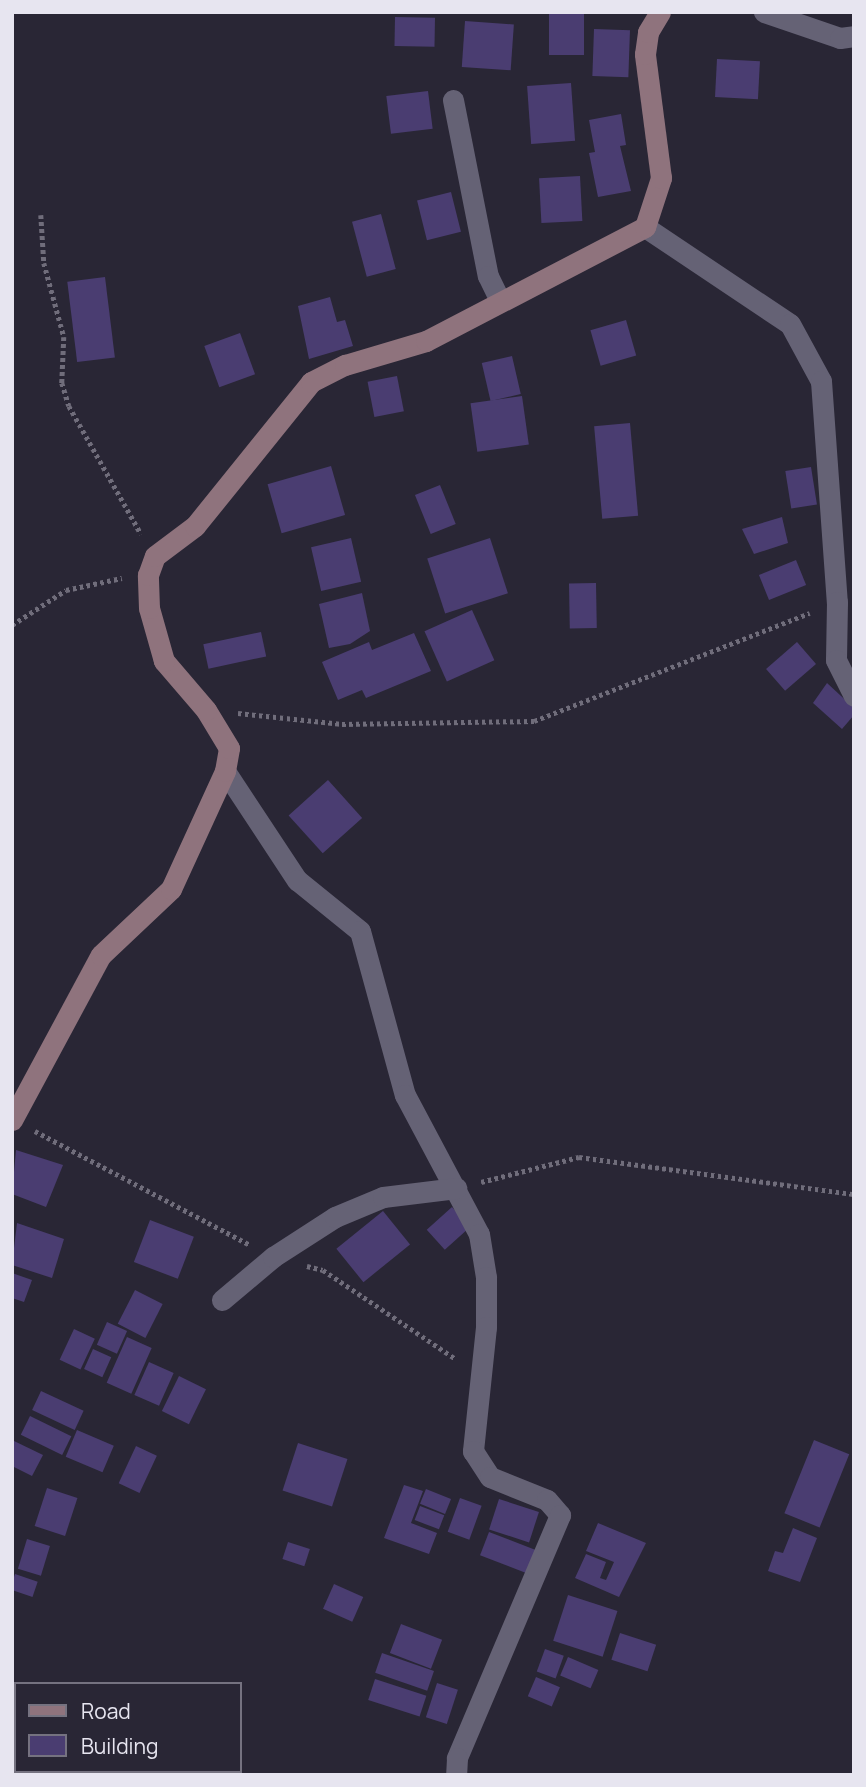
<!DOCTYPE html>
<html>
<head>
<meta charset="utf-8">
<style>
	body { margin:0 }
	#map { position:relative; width:866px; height:1787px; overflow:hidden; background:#292635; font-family:Manrope,sans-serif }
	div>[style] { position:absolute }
	.building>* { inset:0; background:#4a3d71; transform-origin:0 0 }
	.path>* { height:4.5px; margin-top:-2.25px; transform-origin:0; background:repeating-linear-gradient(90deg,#706d7b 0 3.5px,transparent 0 7px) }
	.street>* { height:21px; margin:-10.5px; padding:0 10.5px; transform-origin:10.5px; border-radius:10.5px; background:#656275 }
	.secondary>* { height:21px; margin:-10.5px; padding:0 10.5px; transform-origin:10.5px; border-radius:10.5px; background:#8f737d }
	span { translate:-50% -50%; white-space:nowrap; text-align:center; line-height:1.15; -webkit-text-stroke:5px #292635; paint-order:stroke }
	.frame { position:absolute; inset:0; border:14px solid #e7e5f0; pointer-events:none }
	.legend { position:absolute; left:14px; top:1682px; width:228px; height:91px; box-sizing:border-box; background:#292635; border:2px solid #757280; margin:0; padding:9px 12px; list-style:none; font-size:21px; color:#e7e5f0 }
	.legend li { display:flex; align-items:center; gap:14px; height:35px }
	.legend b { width:35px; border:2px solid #757280 }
</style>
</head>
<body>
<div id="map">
	<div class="building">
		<i style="left:549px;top:12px;width:35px;height:43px"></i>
		<i style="left:395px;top:17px;width:40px;height:29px;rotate:1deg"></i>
		<i style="left:465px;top:21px;width:49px;height:46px;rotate:4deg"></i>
		<i style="left:594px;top:29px;width:36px;height:47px;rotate:2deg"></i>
		<i style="left:717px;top:59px;width:43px;height:38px;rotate:3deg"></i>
		<i style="left:571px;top:83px;width:58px;height:44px;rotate:86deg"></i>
		<i style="left:428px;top:91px;width:38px;height:42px;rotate:83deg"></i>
		<i style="clip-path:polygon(621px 114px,626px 145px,620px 146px,631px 191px,598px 197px,589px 153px,595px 152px,589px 120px)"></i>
		<i style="left:580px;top:176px;width:45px;height:41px;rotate:87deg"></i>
		<i style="left:451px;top:192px;width:41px;height:35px;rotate:76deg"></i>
		<i style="left:381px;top:214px;width:57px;height:30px;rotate:75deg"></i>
		<i style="left:105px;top:277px;width:81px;height:38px;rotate:83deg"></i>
		<i style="clip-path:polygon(330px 297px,337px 322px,345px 320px,353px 346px,309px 359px,298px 306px)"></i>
		<i style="left:626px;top:320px;width:37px;height:37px;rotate:74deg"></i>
		<i style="left:240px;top:333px;width:44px;height:38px;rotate:70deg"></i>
		<i style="left:512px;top:356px;width:39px;height:31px;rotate:77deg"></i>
		<i style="left:397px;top:376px;width:36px;height:30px;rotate:79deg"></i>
		<i style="left:522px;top:396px;width:49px;height:52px;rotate:82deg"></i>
		<i style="left:630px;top:423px;width:93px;height:36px;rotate:85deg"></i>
		<i style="left:331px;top:466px;width:51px;height:66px;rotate:74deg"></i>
		<i style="left:811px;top:467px;width:38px;height:26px;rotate:81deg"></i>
		<i style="left:440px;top:485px;width:42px;height:27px;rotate:68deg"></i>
		<i style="clip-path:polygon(782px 517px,788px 543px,754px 554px,742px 529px)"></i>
		<i style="left:351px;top:538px;width:45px;height:41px;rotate:77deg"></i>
		<i style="left:490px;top:538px;width:58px;height:66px;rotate:72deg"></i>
		<i style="left:796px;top:560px;width:27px;height:40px;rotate:68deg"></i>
		<i style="left:596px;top:583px;width:45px;height:27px;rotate:89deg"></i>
		<i style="clip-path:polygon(362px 593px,370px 631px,350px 644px,329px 648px,319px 604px)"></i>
		<i style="left:472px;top:610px;width:55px;height:52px;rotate:66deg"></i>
		<i style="left:261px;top:632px;width:25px;height:59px;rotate:78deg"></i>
		<i style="clip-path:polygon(414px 633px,431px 671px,366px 698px,362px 690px,338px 700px,322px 662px,369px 642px,372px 650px)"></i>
		<i style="left:797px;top:642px;width:29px;height:41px;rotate:49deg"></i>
		<i style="clip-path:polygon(827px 683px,854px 708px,854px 715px,842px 729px,813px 703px)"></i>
		<i style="left:328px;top:780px;width:51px;height:53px;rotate:48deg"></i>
		<i style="clip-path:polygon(16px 1150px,63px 1165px,46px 1207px,12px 1194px)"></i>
		<i style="left:452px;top:1207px;width:27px;height:34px;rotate:48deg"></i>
		<i style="left:383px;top:1211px;width:43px;height:60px;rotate:51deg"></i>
		<i style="left:150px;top:1220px;width:47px;height:45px;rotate:21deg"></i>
		<i style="clip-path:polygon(17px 1223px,64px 1239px,52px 1278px,12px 1265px)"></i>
		<i style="clip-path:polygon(12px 1273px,32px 1280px,24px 1302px,12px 1298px)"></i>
		<i style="left:135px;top:1290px;width:31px;height:38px;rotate:27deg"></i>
		<i style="left:107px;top:1322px;width:22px;height:25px;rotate:24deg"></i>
		<i style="left:74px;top:1329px;width:23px;height:34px;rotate:25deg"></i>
		<i style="left:127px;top:1337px;width:27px;height:50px;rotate:24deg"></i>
		<i style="left:93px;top:1349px;width:20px;height:22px;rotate:24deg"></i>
		<i style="left:149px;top:1362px;width:27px;height:36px;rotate:24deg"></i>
		<i style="left:179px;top:1376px;width:30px;height:39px;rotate:26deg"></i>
		<i style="left:41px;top:1391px;width:47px;height:21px;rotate:25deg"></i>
		<i style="left:30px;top:1416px;width:46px;height:21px;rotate:26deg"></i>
		<i style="left:77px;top:1430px;width:40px;height:29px;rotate:23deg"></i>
		<i style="clip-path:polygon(12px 1440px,43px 1455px,32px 1476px,12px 1466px)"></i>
		<i style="left:814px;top:1440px;width:38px;height:79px;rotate:22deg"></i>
		<i style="left:298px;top:1443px;width:52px;height:50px;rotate:18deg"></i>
		<i style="left:136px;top:1446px;width:23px;height:41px;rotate:25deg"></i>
		<i style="clip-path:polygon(404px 1485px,423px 1491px,411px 1523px,437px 1533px,429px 1554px,384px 1538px)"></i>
		<i style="left:47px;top:1488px;width:32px;height:40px;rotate:18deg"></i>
		<i style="left:426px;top:1489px;width:27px;height:16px;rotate:22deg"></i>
		<i style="left:460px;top:1498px;width:23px;height:36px;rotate:20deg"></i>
		<i style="left:499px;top:1499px;width:42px;height:32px;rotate:18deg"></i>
		<i style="left:420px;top:1506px;width:26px;height:15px;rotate:21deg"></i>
		<i style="clip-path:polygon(598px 1523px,646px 1543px,619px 1597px,575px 1578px,586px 1554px,606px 1562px,600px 1578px,606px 1580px,614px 1562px,586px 1551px)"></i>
		<i style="clip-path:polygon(793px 1528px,817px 1538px,800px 1582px,768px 1571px,775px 1551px,783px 1553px)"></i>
		<i style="left:489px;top:1532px;width:50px;height:25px;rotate:21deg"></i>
		<i style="left:27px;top:1539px;width:24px;height:31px;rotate:17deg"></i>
		<i style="left:288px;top:1542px;width:23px;height:18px;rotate:18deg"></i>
		<i style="left:15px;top:1574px;width:24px;height:16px;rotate:19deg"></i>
		<i style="left:334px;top:1584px;width:32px;height:27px;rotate:24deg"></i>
		<i style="left:568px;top:1595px;width:52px;height:48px;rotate:18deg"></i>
		<i style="left:401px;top:1624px;width:44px;height:31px;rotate:21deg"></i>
		<i style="left:620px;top:1633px;width:38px;height:28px;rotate:18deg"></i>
		<i style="left:545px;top:1649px;width:20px;height:24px;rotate:20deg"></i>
		<i style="left:382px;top:1653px;width:55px;height:21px;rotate:19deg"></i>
		<i style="left:568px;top:1657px;width:33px;height:20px;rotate:23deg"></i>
		<i style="left:536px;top:1677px;width:26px;height:21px;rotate:23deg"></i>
		<i style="left:375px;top:1679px;width:54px;height:22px;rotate:18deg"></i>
		<i style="left:437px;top:1683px;width:22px;height:36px;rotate:18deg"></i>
		<i style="clip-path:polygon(93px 1771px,151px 1771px,149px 1775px)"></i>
	</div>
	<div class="path">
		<i style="left:41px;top:215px;width:48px;rotate:86.4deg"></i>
		<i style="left:44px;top:263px;width:77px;rotate:74.9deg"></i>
		<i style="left:64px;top:337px;width:46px;rotate:92.5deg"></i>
		<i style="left:62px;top:383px;width:24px;rotate:73deg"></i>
		<i style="left:69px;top:406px;width:147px;rotate:60.6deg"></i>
		<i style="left:12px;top:625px;width:64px;rotate:-32.9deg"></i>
		<i style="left:66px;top:590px;width:57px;rotate:-12.1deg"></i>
		<i style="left:238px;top:713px;width:105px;rotate:6deg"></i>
		<i style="left:342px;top:724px;width:192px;rotate:-0.9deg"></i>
		<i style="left:534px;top:721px;width:296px;rotate:-21.4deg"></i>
		<i style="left:35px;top:1131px;width:243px;rotate:27.9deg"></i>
		<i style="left:481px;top:1182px;width:101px;rotate:-14.3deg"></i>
		<i style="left:579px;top:1157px;width:277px;rotate:7.7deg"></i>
		<i style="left:307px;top:1266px;width:16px;rotate:14deg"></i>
		<i style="left:323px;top:1270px;width:160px;rotate:33.8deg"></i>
	</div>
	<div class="street">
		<i style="left:764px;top:12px;width:80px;rotate:18.9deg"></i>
		<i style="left:840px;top:38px;width:14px;rotate:-8deg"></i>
		<i style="left:453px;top:100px;width:179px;rotate:78.8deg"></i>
		<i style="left:488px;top:276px;width:28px;rotate:64deg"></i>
		<i style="left:645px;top:227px;width:174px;rotate:33.8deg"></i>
		<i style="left:790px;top:324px;width:65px;rotate:61.5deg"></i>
		<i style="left:821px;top:381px;width:222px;rotate:85.9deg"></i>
		<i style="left:837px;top:602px;width:58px;rotate:91deg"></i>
		<i style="left:836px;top:660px;width:40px;rotate:63.4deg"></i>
		<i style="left:225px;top:771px;width:131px;rotate:56.6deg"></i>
		<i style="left:297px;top:880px;width:81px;rotate:39deg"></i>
		<i style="left:360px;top:931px;width:170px;rotate:74.7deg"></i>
		<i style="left:405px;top:1095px;width:157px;rotate:62deg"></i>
		<i style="left:479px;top:1234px;width:44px;rotate:80.8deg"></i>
		<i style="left:486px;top:1277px;width:50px;rotate:90deg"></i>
		<i style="left:486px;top:1327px;width:125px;rotate:96deg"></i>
		<i style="left:473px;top:1451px;width:31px;rotate:57deg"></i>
		<i style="left:490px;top:1477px;width:61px;rotate:22deg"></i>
		<i style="left:547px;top:1500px;width:20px;rotate:49deg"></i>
		<i style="left:560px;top:1515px;width:264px;rotate:113deg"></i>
		<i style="left:457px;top:1758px;width:17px;rotate:93deg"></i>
		<i style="left:222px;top:1300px;width:67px;rotate:-40.1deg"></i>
		<i style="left:273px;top:1257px;width:74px;rotate:-32.8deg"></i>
		<i style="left:335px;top:1217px;width:52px;rotate:-22.6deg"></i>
		<i style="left:383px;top:1197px;width:74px;rotate:-7deg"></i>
	</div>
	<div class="secondary">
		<i style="left:12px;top:1120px;width:187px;rotate:-61.7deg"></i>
		<i style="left:101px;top:955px;width:96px;rotate:-43.3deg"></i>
		<i style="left:171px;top:889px;width:130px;rotate:-65.4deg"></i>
		<i style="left:225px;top:771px;width:23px;rotate:-80deg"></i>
		<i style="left:229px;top:748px;width:44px;rotate:-121.2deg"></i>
		<i style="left:206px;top:710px;width:65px;rotate:-130.6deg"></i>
		<i style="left:164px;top:661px;width:55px;rotate:-105.8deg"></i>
		<i style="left:149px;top:608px;width:33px;rotate:-92deg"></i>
		<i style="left:148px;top:575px;width:20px;rotate:-70deg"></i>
		<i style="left:155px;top:556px;width:50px;rotate:-36.9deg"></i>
		<i style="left:195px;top:526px;width:185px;rotate:-51.1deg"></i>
		<i style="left:311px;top:382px;width:38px;rotate:-27deg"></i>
		<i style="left:345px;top:365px;width:84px;rotate:-16.5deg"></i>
		<i style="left:426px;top:341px;width:247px;rotate:-27.5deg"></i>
		<i style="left:645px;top:227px;width:52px;rotate:-71.9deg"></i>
		<i style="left:661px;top:178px;width:125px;rotate:-97.4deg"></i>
		<i style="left:645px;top:54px;width:22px;rotate:-82deg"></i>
		<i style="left:648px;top:32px;width:23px;rotate:-59deg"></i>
	</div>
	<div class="frame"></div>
	<ul class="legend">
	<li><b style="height:9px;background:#8f737d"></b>Road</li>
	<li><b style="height:19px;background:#4a3d71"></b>Building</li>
	</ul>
</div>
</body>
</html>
